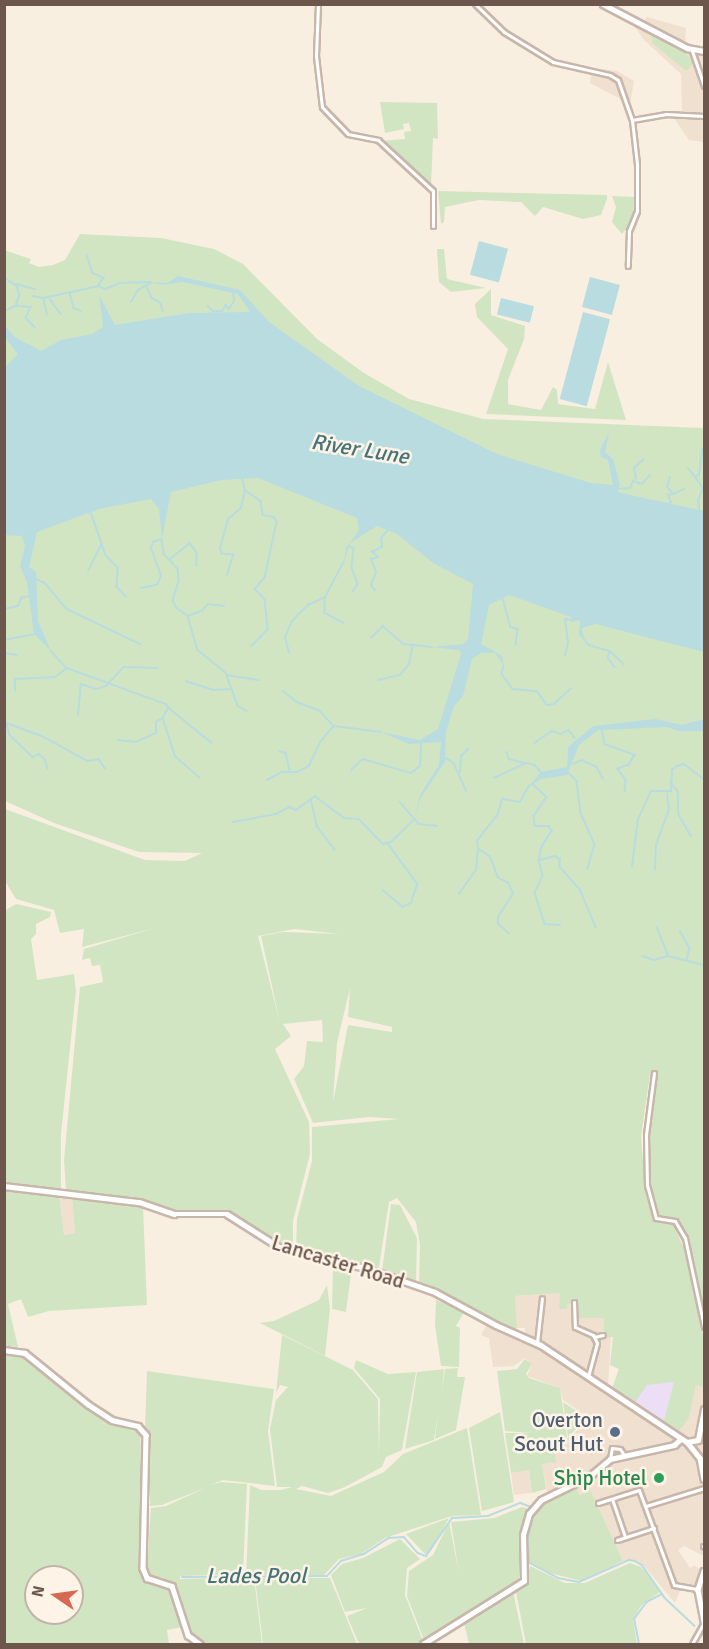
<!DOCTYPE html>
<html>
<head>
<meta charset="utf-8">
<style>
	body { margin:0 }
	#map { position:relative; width:709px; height:1649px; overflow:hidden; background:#f9efe1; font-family:Signika,sans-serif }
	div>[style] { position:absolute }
	.residential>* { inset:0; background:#f0e0d0; transform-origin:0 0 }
	.education>* { inset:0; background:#ecdef5 }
	.green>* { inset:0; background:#d2e5c2 }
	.water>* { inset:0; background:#b8dce0; transform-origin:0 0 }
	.stream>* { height:1.5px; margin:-0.75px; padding:0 0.75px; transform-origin:0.75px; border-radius:0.75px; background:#b8dce0 }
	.roads { filter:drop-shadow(2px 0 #c8b6aa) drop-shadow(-2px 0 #c8b6aa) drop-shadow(0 2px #c8b6aa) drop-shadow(0 -2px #c8b6aa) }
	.minor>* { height:3px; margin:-1.5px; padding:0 1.5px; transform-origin:1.5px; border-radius:1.5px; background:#fff }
	.tertiary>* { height:4.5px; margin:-2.25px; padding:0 2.25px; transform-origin:2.25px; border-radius:2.25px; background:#fff }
	.dots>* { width:16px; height:16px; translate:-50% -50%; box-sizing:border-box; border:3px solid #fdf3e7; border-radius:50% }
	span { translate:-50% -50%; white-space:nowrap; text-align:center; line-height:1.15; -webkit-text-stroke:5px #fdf3e7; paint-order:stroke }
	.street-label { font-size:21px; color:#6d564b }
	.service-label { font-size:21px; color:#4e5e75 }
	.right { translate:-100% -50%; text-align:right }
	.leisure-label { font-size:21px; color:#27864d }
	.water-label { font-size:22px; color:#447378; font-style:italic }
	.frame { position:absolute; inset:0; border:6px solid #6d564b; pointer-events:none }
	.north { position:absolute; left:24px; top:1565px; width:60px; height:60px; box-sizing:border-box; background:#fdf3e7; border:2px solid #c3b4a9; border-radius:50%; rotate:283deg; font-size:16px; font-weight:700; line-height:24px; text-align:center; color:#6d564b }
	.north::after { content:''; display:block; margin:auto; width:21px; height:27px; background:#d76952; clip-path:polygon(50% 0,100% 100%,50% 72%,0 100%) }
</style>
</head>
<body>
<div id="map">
	<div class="residential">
		<i style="clip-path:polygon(647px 17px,686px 28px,685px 45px,704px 48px,704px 142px,689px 140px,674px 118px,675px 112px,682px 113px,681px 74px,644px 40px,631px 22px,633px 18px,643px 23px)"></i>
		<i style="clip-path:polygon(602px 69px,617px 71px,634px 81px,630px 104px,590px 83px,591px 74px,600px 74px)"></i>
		<i style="clip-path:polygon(59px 1195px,72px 1196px,75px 1233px,64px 1235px)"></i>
		<i style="clip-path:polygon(578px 1291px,612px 1319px,608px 1387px,556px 1351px,553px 1357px,672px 1434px,677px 1434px,689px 1418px,696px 1385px,704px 1386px,704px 1556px,684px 1546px,678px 1550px,690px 1568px,694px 1565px,701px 1570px,704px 1564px,704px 1595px,697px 1588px,682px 1586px,675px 1603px,644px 1566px,631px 1560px,623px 1561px,591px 1491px,579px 1495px,573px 1482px,547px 1492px,542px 1464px,559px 1440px,572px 1436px,589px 1418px,563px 1400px,560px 1388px,527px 1376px,532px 1364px,525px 1358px,514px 1366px,493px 1367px,489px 1338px,481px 1335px,487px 1324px,525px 1341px,525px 1328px,516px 1328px,515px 1296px)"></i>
		<i style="left:529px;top:1470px;width:23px;height:18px;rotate:83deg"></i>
	</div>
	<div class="education">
		<i style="clip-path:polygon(613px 1337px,675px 1379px,663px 1424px,612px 1389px,619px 1369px,610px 1365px)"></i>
	</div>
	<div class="green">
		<i style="clip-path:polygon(652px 33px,677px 43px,694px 63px,686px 71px,652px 43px)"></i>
		<i style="clip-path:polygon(380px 102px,437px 103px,438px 139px,433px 138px,431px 187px,380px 141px,405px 139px,404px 132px,411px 131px,409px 123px,403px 124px,404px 129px,385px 133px)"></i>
		<i style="clip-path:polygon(438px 191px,607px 195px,607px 199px,601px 215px,583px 219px,543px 207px,535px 216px,521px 202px,479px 200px,445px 207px,444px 222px,441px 224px)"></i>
		<i style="clip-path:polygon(612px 196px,635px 197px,632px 223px,622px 234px,612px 222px,616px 207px)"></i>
		<i style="clip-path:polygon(80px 234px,161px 238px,214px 249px,243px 264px,317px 339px,364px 373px,409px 399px,483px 419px,704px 428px,704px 551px,506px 475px,5px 472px,4px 250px,31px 259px,29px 263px,39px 267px,53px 265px,65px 260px)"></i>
		<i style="clip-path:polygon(437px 249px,444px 249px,447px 279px,486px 288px,451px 292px,439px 282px)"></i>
		<i style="clip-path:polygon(491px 289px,491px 315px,525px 326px,524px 339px,508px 380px,508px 404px,541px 410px,553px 387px,557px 390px,558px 404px,595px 409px,608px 362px,626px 420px,486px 414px,508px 349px,477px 317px,475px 304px)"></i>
		<i style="clip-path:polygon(evenodd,198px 451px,704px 576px,704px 1319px,686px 1235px,675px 1218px,658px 1217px,649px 1185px,648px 1135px,656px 1071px,650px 1074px,641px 1137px,646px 1196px,653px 1219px,673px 1225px,684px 1248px,704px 1340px,704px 1387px,696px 1385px,689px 1418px,677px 1434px,663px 1424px,674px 1382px,647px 1385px,634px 1404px,612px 1389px,619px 1369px,610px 1365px,613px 1337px,604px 1337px,604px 1318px,576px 1318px,576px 1300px,567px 1305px,567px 1309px,559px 1309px,560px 1293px,515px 1296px,517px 1333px,419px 1284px,420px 1245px,416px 1222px,397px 1198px,389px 1202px,379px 1267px,296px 1247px,297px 1219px,312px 1161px,312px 1127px,399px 1119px,369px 1117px,313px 1123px,294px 1079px,304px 1066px,307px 1041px,323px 1042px,322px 1020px,283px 1024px,291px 1036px,275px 1049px,309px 1122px,310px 1154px,293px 1221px,293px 1247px,266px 1240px,245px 1221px,218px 1210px,168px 1211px,148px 1202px,66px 1191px,64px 1160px,80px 987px,103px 982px,100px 965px,92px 966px,90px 958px,82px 960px,84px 949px,155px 928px,82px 947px,84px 929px,60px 933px,54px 910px,16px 899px,5px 881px,5px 809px,145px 860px,185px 861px,202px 853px,139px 852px,54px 823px,5px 801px,5px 495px,198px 451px,294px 929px,340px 934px,283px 932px,261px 936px,280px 1023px,258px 936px,294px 929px,198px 451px,350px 988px,348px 1017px,392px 1027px,392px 1032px,348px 1025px,333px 1102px,337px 1043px,350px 988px)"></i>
		<i style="clip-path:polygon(16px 904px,51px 912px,50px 917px,36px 924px,36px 934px,31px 939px,37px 980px,74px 974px,76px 991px,61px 1134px,61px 1190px,5px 1184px,4px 911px)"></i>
		<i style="clip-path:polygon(5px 1188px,59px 1195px,64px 1235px,75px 1233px,72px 1196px,143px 1206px,147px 1305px,49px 1311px,28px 1317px,21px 1299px,8px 1304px,18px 1347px,5px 1346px)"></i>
		<i style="clip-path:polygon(391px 1204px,400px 1205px,417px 1238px,416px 1284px,382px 1271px)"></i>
		<i style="clip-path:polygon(340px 1264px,352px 1267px,346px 1312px,332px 1309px,333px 1267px,339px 1267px)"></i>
		<i style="clip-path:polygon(327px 1285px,330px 1309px,325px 1356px,260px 1323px,274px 1321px,319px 1300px)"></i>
		<i style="clip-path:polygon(436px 1300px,464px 1312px,456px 1326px,460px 1328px,459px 1367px,441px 1366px,435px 1325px)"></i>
		<i style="clip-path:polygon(282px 1335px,353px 1370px,378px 1399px,379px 1457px,380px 1399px,354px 1368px,356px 1360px,388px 1374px,416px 1372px,402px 1450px,386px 1457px,382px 1467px,345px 1487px,328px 1493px,302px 1486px,296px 1489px,331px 1496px,384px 1472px,403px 1454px,467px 1428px,481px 1515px,452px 1516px,385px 1538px,361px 1554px,339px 1559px,324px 1575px,246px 1575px,250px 1485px,261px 1490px,281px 1490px,292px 1487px,277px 1487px,270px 1429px,276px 1400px,288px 1387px,280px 1385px,276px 1393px)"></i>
		<i style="clip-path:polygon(evenodd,5px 1352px,24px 1356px,103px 1419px,140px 1433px,143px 1498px,138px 1563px,150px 1581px,169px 1588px,173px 1596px,183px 1627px,167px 1630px,169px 1644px,5px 1644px,5px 1352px,36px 1577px,72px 1577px,72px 1613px,36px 1613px,36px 1577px)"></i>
		<i style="clip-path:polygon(525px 1359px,532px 1364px,526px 1374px,529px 1378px,560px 1388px,567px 1437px,559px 1440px,561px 1450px,554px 1451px,556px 1462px,542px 1464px,546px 1489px,532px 1493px,529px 1470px,511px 1473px,505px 1433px,531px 1433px,505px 1431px,497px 1371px,517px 1369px)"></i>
		<i style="clip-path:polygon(458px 1368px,457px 1377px,465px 1377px,456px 1430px,435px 1439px,438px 1413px,434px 1440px,405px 1449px,417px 1372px,444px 1369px,442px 1390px,445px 1369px)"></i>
		<i style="clip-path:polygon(147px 1371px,274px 1389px,268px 1431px,275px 1486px,223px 1480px,210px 1485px,221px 1482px,247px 1484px,243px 1574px,180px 1576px,180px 1579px,254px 1577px,262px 1644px,203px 1644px,189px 1634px,174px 1585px,150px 1576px,147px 1565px,151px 1508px,166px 1506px,205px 1488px,162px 1505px,150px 1506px,149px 1431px,145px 1428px)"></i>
		<i style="clip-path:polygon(563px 1402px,587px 1418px,568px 1437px)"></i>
		<i style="clip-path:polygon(500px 1412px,514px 1502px,482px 1511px,469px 1428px)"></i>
		<i style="clip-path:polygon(576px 1486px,579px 1495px,591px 1491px,623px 1561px,582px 1581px,549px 1573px,530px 1562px,526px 1551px,530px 1520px,535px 1510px)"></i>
		<i style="clip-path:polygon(522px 1507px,529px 1509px,519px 1541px,519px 1581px,424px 1640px,407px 1596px,409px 1571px,433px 1555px,449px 1522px,459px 1573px,451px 1522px,494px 1518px)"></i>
		<i style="clip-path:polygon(449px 1518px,431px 1551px,425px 1554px,406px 1534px)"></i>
		<i style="clip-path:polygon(400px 1539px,420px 1559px,407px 1568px,405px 1595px,423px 1641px,417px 1644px,359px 1644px,347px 1616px,367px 1608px,345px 1612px,331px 1575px,342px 1564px,363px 1558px)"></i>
		<i style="clip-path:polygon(630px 1563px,641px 1567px,661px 1591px,641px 1606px,633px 1619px,637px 1644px,526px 1644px,516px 1592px,526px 1585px,530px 1566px,565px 1583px,585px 1583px)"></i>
		<i style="clip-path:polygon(255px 1578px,330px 1578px,357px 1644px,263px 1644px)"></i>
		<i style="clip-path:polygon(513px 1591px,524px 1644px,469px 1644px,464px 1623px)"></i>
	</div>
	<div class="water">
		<i style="left:479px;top:241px;width:30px;height:35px;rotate:15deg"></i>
		<i style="clip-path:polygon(178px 276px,240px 290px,269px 322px,359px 386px,497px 454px,591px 483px,613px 485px,608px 460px,601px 457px,600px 450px,609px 432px,605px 452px,613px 459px,620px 485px,617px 492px,704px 511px,704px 652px,595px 624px,582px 628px,584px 639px,579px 635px,580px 620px,571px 622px,571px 617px,509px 595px,489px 605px,481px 644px,502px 656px,504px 666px,495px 653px,481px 653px,472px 659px,463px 696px,454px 706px,446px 732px,445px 762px,420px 799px,414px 820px,420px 795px,439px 765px,441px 742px,409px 744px,381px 732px,420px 740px,438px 729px,461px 654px,459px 650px,432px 647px,463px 644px,468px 639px,473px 584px,433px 563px,397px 534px,377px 526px,350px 543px,344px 562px,346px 548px,359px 530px,357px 518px,258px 478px,222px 480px,171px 492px,162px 539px,159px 509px,151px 499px,99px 509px,37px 532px,29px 567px,36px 572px,38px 621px,51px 651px,34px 634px,27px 582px,20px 566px,25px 546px,22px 536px,5px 535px,5px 367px,18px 354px,5px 338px,5px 326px,15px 337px,41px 351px,61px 340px,92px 334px,103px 327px,99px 295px,115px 325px,189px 313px,250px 312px,238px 294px,182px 282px,163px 285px,151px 282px,168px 283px)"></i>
		<i style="left:590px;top:277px;width:31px;height:31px;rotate:15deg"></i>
		<i style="left:501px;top:298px;width:34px;height:17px;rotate:14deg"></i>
		<i style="left:583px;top:312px;width:28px;height:90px;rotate:15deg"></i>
		<i style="clip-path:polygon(655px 719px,682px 725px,704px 719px,704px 731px,678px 731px,667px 727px,598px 730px,579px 745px,567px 775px,541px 779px,528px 787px,541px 772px,567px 767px,568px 747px,593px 726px)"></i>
	</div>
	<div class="stream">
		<i style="left:87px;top:255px;width:19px;rotate:72deg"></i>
		<i style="left:93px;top:273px;width:12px;rotate:24deg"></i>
		<i style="left:104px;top:278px;width:9px;rotate:126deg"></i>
		<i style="left:4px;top:277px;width:16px;rotate:35deg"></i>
		<i style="left:17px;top:286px;width:9px;rotate:72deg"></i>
		<i style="left:20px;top:295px;width:12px;rotate:110deg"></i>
		<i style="left:16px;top:306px;width:13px;rotate:153deg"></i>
		<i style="left:16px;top:284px;width:20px;rotate:15deg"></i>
		<i style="left:147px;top:287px;width:12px;rotate:66deg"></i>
		<i style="left:152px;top:298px;width:10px;rotate:29deg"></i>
		<i style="left:161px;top:303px;width:8px;rotate:76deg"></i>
		<i style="left:70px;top:293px;width:16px;rotate:75deg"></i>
		<i style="left:74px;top:308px;width:8px;rotate:23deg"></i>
		<i style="left:33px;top:296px;width:10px;rotate:11deg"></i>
		<i style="left:50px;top:299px;width:19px;rotate:54deg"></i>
		<i style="left:131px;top:302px;width:14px;rotate:-60deg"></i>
		<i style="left:138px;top:290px;width:15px;rotate:-28deg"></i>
		<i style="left:17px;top:306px;width:14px;rotate:4deg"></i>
		<i style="left:31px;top:307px;width:12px;rotate:114deg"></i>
		<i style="left:26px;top:318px;width:13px;rotate:45deg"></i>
		<i style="left:208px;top:306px;width:7px;rotate:45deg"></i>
		<i style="left:213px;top:311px;width:9px"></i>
		<i style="left:222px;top:311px;width:7px;rotate:-56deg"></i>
		<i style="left:226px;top:305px;width:5px;rotate:53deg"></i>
		<i style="left:229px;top:309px;width:9px;rotate:-58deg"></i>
		<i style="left:234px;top:301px;width:9px;rotate:-96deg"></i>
		<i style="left:47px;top:315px;width:17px;rotate:-103deg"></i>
		<i style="left:43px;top:298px;width:57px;rotate:-12.1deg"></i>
		<i style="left:99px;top:286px;width:7px;rotate:27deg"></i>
		<i style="left:105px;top:289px;width:16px;rotate:-22deg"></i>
		<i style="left:120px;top:283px;width:31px;rotate:-2deg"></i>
		<i style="left:688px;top:468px;width:11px;rotate:49deg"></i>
		<i style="left:243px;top:479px;width:11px;rotate:80deg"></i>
		<i style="left:245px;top:490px;width:19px;rotate:35deg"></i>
		<i style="left:261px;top:501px;width:14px;rotate:82deg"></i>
		<i style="left:263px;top:515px;width:11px;rotate:10deg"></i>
		<i style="left:274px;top:517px;width:6px;rotate:59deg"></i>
		<i style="left:277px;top:522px;width:57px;rotate:102.1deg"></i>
		<i style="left:265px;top:578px;width:15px;rotate:132deg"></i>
		<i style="left:255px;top:589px;width:14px;rotate:45deg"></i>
		<i style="left:265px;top:599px;width:31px;rotate:84deg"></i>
		<i style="left:268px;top:630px;width:23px;rotate:135deg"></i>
		<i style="left:636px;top:479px;width:11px;rotate:-100deg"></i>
		<i style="left:634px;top:468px;width:12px;rotate:-42deg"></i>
		<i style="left:616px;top:489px;width:14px;rotate:-4deg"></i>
		<i style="left:630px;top:488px;width:8px;rotate:-67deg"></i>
		<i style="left:633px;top:481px;width:9px;rotate:18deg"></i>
		<i style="left:642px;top:484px;width:12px;rotate:-48deg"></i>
		<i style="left:673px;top:494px;width:12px;rotate:-24deg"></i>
		<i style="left:667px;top:505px;width:5px;rotate:-37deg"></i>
		<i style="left:671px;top:502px;width:8px;rotate:-113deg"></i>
		<i style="left:668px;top:495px;width:5px;rotate:-11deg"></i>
		<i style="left:673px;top:494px;width:9px;rotate:-131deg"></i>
		<i style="left:667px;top:487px;width:10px;rotate:-73deg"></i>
		<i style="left:699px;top:510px;width:9px;rotate:-96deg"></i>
		<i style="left:698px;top:501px;width:14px;rotate:-69deg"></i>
		<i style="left:703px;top:488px;width:14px;rotate:-126deg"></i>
		<i style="left:695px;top:477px;width:4px;rotate:-27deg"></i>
		<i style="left:699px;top:475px;width:26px;rotate:-83deg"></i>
		<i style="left:91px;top:512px;width:46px;rotate:70.8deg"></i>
		<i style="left:106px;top:555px;width:18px;rotate:47deg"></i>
		<i style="left:118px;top:568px;width:19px;rotate:93deg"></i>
		<i style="left:117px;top:587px;width:13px;rotate:45deg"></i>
		<i style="left:349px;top:546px;width:5px;rotate:22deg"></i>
		<i style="left:354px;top:548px;width:20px;rotate:96deg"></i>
		<i style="left:352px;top:568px;width:17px;rotate:69deg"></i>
		<i style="left:358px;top:584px;width:9px;rotate:122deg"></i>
		<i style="left:169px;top:560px;width:27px;rotate:-39deg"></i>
		<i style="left:190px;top:543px;width:12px;rotate:55deg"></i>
		<i style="left:197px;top:553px;width:13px;rotate:90deg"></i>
		<i style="left:88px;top:571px;width:29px;rotate:-63deg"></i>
		<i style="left:227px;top:575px;width:21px;rotate:-73deg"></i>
		<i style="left:233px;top:555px;width:11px;rotate:-175deg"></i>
		<i style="left:222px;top:554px;width:5px;rotate:-112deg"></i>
		<i style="left:220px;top:549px;width:31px;rotate:-75deg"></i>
		<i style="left:228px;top:519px;width:17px;rotate:-40deg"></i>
		<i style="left:241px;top:508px;width:17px;rotate:-77deg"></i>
		<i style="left:36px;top:579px;width:10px;rotate:24deg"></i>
		<i style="left:45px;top:583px;width:34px;rotate:50deg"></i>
		<i style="left:67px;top:609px;width:81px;rotate:25.6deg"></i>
		<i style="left:141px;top:588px;width:16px;rotate:-11deg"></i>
		<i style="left:157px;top:585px;width:10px;rotate:-66deg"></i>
		<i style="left:161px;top:576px;width:30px;rotate:-110deg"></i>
		<i style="left:151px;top:548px;width:6px;rotate:-72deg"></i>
		<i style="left:153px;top:542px;width:9px;rotate:-18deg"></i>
		<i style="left:162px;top:539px;width:15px;rotate:82deg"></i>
		<i style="left:164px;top:554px;width:21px;rotate:47deg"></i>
		<i style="left:178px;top:569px;width:12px;rotate:85deg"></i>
		<i style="left:179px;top:581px;width:21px;rotate:107deg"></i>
		<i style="left:173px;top:601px;width:8px;rotate:60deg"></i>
		<i style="left:177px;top:608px;width:14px;rotate:36deg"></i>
		<i style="left:188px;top:616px;width:35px;rotate:74deg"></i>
		<i style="left:198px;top:650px;width:36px;rotate:39deg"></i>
		<i style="left:226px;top:673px;width:35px;rotate:70deg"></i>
		<i style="left:238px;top:706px;width:10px;rotate:29deg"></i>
		<i style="left:375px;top:591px;width:7px;rotate:-124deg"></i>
		<i style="left:371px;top:585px;width:14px;rotate:-69deg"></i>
		<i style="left:376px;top:572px;width:14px;rotate:-111deg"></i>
		<i style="left:371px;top:559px;width:7px;rotate:-16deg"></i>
		<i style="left:378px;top:557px;width:8px;rotate:-140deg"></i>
		<i style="left:372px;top:552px;width:11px;rotate:-27deg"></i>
		<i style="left:382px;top:547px;width:9px;rotate:-96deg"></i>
		<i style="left:381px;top:538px;width:9px;rotate:-49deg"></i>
		<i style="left:325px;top:597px;width:16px;rotate:90deg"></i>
		<i style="left:325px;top:613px;width:21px;rotate:28deg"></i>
		<i style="left:503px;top:598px;width:30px;rotate:75deg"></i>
		<i style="left:511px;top:627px;width:7px;rotate:16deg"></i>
		<i style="left:518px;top:629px;width:16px;rotate:97deg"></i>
		<i style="left:4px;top:609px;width:14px;rotate:-12deg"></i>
		<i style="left:18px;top:606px;width:9px;rotate:-69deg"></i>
		<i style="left:21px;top:598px;width:8px;rotate:-14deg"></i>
		<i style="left:188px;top:616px;width:15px;rotate:-20deg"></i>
		<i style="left:202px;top:611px;width:9px;rotate:-49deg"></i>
		<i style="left:208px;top:604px;width:16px;rotate:7deg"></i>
		<i style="left:371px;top:638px;width:17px;rotate:-45deg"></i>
		<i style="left:383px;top:626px;width:28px;rotate:41deg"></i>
		<i style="left:404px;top:644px;width:28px;rotate:6deg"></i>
		<i style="left:584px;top:639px;width:8px;rotate:50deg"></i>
		<i style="left:589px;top:645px;width:22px;rotate:16deg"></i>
		<i style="left:610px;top:651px;width:19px;rotate:43deg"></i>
		<i style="left:4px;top:640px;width:31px;rotate:-11deg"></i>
		<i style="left:51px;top:651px;width:23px;rotate:47deg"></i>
		<i style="left:67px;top:668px;width:105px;rotate:20deg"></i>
		<i style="left:166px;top:704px;width:5px;rotate:53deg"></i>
		<i style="left:169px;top:708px;width:12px;rotate:121deg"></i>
		<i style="left:163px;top:718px;width:40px;rotate:72deg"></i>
		<i style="left:175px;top:756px;width:32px;rotate:41deg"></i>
		<i style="left:610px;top:651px;width:7px;rotate:106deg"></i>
		<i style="left:608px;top:658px;width:11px;rotate:52deg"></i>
		<i style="left:4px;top:653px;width:13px;rotate:9deg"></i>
		<i style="left:289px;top:653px;width:16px;rotate:-104deg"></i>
		<i style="left:285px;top:637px;width:17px;rotate:-66deg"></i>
		<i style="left:292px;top:621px;width:23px;rotate:-45deg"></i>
		<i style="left:308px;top:605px;width:19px;rotate:-25deg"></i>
		<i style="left:325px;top:597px;width:40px;rotate:-62deg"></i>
		<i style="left:565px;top:656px;width:13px;rotate:-77deg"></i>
		<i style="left:568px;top:643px;width:24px;rotate:-97deg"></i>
		<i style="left:565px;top:619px;width:6px;rotate:9deg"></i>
		<i style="left:504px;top:666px;width:8px;rotate:104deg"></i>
		<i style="left:502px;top:674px;width:19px;rotate:54deg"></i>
		<i style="left:513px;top:689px;width:24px;rotate:5deg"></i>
		<i style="left:537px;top:691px;width:17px;rotate:54deg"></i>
		<i style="left:547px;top:705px;width:7px;rotate:-8deg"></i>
		<i style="left:554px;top:704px;width:23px;rotate:-43deg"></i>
		<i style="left:227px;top:675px;width:32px;rotate:9deg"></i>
		<i style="left:378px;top:680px;width:23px;rotate:-13deg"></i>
		<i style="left:400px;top:675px;width:14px;rotate:-51deg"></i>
		<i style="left:409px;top:664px;width:20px;rotate:-79deg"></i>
		<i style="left:186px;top:681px;width:28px;rotate:18deg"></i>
		<i style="left:213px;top:690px;width:18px;rotate:-3deg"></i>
		<i style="left:15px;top:691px;width:12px;rotate:-90deg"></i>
		<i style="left:15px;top:679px;width:40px;rotate:-2.9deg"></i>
		<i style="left:55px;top:677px;width:15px;rotate:-37deg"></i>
		<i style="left:283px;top:691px;width:18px;rotate:38deg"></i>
		<i style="left:297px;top:702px;width:25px;rotate:21deg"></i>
		<i style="left:320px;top:711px;width:21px;rotate:47deg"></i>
		<i style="left:334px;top:726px;width:47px;rotate:7.3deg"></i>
		<i style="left:169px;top:708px;width:55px;rotate:39.1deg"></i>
		<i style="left:78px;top:716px;width:32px;rotate:-85deg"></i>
		<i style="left:81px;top:684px;width:16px;rotate:18deg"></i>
		<i style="left:96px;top:689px;width:10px;rotate:-17deg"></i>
		<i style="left:106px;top:686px;width:26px;rotate:-47deg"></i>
		<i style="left:124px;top:667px;width:34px;rotate:2deg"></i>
		<i style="left:4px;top:722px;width:40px;rotate:20.2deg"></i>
		<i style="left:42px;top:736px;width:52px;rotate:28.5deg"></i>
		<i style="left:88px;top:761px;width:11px;rotate:-10deg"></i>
		<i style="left:99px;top:759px;width:11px;rotate:56deg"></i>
		<i style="left:7px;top:724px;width:11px;rotate:75deg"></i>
		<i style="left:10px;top:735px;width:32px;rotate:44deg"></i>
		<i style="left:33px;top:757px;width:7px;rotate:-27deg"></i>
		<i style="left:39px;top:754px;width:8px;rotate:40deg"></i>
		<i style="left:45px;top:759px;width:10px;rotate:73deg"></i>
		<i style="left:602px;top:729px;width:15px;rotate:79deg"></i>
		<i style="left:605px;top:744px;width:32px;rotate:20deg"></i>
		<i style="left:635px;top:755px;width:12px;rotate:121deg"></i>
		<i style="left:629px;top:765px;width:12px;rotate:160deg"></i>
		<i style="left:618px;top:769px;width:14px;rotate:54deg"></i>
		<i style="left:626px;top:780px;width:11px;rotate:95deg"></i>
		<i style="left:118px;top:740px;width:18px;rotate:6deg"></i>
		<i style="left:136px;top:742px;width:22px;rotate:-24deg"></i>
		<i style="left:156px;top:733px;width:11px;rotate:-90deg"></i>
		<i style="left:156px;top:722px;width:8px;rotate:-30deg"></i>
		<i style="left:534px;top:743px;width:22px;rotate:-34deg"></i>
		<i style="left:552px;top:731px;width:9px;rotate:18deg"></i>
		<i style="left:561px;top:734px;width:9px;rotate:-27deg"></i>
		<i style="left:569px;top:730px;width:10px;rotate:53deg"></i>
		<i style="left:279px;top:751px;width:7px;rotate:16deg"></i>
		<i style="left:286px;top:753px;width:17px;rotate:77deg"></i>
		<i style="left:507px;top:752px;width:7px;rotate:74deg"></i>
		<i style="left:509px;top:759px;width:16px;rotate:14deg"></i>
		<i style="left:446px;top:758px;width:9px;rotate:32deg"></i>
		<i style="left:454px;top:763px;width:30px;rotate:66deg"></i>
		<i style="left:573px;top:764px;width:10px;rotate:-24deg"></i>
		<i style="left:582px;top:760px;width:17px;rotate:25deg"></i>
		<i style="left:597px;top:767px;width:13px;rotate:61deg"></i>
		<i style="left:351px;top:770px;width:16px;rotate:-43deg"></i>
		<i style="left:363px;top:759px;width:50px;rotate:16.3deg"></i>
		<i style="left:411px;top:773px;width:11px;rotate:-38deg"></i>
		<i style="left:420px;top:766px;width:22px;rotate:-87deg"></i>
		<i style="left:460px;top:772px;width:16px;rotate:-86deg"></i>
		<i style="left:461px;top:756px;width:10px;rotate:-45deg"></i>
		<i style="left:568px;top:772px;width:13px;rotate:45deg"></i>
		<i style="left:577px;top:781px;width:32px;rotate:83deg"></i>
		<i style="left:581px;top:813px;width:34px;rotate:66deg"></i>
		<i style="left:595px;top:844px;width:26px;rotate:106deg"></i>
		<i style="left:494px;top:778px;width:35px;rotate:-25deg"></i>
		<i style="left:526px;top:763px;width:9px;rotate:13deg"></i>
		<i style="left:535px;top:765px;width:9px;rotate:49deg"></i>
		<i style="left:267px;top:780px;width:17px;rotate:-28deg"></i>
		<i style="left:282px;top:772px;width:15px"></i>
		<i style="left:297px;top:772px;width:13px;rotate:-27deg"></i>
		<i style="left:309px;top:766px;width:26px;rotate:-65deg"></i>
		<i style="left:320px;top:742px;width:21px;rotate:-49deg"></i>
		<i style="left:671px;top:783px;width:11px;rotate:49deg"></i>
		<i style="left:678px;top:791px;width:24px;rotate:88deg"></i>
		<i style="left:679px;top:815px;width:24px;rotate:60deg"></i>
		<i style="left:533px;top:784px;width:19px;rotate:43deg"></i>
		<i style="left:547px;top:797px;width:23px;rotate:124deg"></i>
		<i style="left:534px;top:816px;width:10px;rotate:84deg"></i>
		<i style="left:535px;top:826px;width:14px"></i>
		<i style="left:549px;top:826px;width:6px;rotate:59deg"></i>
		<i style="left:552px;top:831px;width:19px;rotate:122deg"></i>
		<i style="left:542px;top:847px;width:13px;rotate:103deg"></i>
		<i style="left:539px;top:860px;width:16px;rotate:76deg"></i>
		<i style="left:543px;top:876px;width:19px;rotate:115deg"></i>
		<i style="left:535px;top:893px;width:33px;rotate:72deg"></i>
		<i style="left:545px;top:924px;width:15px;rotate:4deg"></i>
		<i style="left:311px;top:799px;width:28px;rotate:77deg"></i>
		<i style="left:317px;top:826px;width:30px;rotate:53deg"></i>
		<i style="left:400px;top:802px;width:29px;rotate:49deg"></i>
		<i style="left:419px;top:824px;width:18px;rotate:6deg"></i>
		<i style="left:233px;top:822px;width:44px;rotate:-10.5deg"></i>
		<i style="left:276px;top:814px;width:16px;rotate:-27deg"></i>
		<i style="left:290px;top:807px;width:7px;rotate:27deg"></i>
		<i style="left:296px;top:810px;width:24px;rotate:-36deg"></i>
		<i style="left:315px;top:796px;width:36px;rotate:37deg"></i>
		<i style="left:344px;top:818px;width:15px;rotate:4deg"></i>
		<i style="left:359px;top:819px;width:35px;rotate:46deg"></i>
		<i style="left:383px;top:844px;width:8px;rotate:-14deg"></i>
		<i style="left:391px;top:842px;width:32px;rotate:-44deg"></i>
		<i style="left:540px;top:860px;width:16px;rotate:-15deg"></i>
		<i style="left:555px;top:856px;width:6px;rotate:31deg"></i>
		<i style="left:560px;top:859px;width:8px;rotate:90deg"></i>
		<i style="left:560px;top:867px;width:30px;rotate:48deg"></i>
		<i style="left:580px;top:889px;width:41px;rotate:67.2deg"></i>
		<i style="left:632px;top:867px;width:48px;rotate:-82.9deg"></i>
		<i style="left:638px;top:819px;width:31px;rotate:-65deg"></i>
		<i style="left:651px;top:791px;width:20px"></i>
		<i style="left:671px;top:791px;width:21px;rotate:-87deg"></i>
		<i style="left:672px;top:770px;width:6px;rotate:-39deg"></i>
		<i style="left:677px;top:766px;width:7px;rotate:-16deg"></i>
		<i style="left:684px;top:764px;width:25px;rotate:37deg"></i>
		<i style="left:655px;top:870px;width:25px;rotate:-88deg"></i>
		<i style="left:656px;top:845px;width:37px;rotate:-70deg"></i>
		<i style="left:669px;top:810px;width:16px;rotate:-97deg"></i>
		<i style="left:383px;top:890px;width:26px;rotate:40deg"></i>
		<i style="left:403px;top:907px;width:9px;rotate:-27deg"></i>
		<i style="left:411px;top:903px;width:20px;rotate:-72deg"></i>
		<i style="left:417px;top:884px;width:51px;rotate:-126.2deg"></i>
		<i style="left:459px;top:894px;width:29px;rotate:-55deg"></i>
		<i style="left:476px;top:870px;width:21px;rotate:-85deg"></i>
		<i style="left:657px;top:927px;width:31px;rotate:68deg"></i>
		<i style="left:680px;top:931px;width:20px;rotate:60deg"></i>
		<i style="left:690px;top:948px;width:12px;rotate:104deg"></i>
		<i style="left:509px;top:934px;width:15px;rotate:-138deg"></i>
		<i style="left:498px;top:924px;width:7px;rotate:-90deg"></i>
		<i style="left:498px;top:917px;width:27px;rotate:-57deg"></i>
		<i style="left:513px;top:894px;width:12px;rotate:-114deg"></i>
		<i style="left:508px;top:883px;width:11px;rotate:-153deg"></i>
		<i style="left:498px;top:878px;width:22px;rotate:-111deg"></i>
		<i style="left:490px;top:857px;width:14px;rotate:-146deg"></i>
		<i style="left:478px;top:849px;width:8px;rotate:-97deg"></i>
		<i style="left:477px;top:841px;width:34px;rotate:-52deg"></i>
		<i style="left:498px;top:814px;width:16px;rotate:-75deg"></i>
		<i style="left:502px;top:799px;width:18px;rotate:9deg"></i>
		<i style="left:520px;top:802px;width:18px;rotate:-61deg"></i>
		<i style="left:643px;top:956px;width:12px;rotate:20deg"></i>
		<i style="left:654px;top:960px;width:15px;rotate:-16deg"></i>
		<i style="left:668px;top:956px;width:37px;rotate:14deg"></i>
		<i style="left:534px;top:1510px;width:33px;rotate:101deg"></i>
		<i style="left:528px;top:1542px;width:21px;rotate:85deg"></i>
		<i style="left:530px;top:1563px;width:32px;rotate:28deg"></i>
		<i style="left:558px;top:1578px;width:21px;rotate:11deg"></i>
		<i style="left:579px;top:1582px;width:55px;rotate:-23.7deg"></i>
		<i style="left:629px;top:1560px;width:6px;rotate:9deg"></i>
		<i style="left:635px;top:1561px;width:8px;rotate:30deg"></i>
		<i style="left:642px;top:1565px;width:39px;rotate:55deg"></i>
		<i style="left:664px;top:1597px;width:42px;rotate:43.1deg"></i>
		<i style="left:182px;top:1577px;width:145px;rotate:-0.4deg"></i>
		<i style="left:327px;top:1576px;width:21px;rotate:-47deg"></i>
		<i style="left:341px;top:1561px;width:24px;rotate:-17deg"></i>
		<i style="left:364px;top:1554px;width:30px;rotate:-33deg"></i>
		<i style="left:389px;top:1538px;width:15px;rotate:-4deg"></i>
		<i style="left:404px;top:1537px;width:21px;rotate:49deg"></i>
		<i style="left:418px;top:1553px;width:9px;rotate:21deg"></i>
		<i style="left:426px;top:1556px;width:46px;rotate:-55.6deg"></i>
		<i style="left:452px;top:1518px;width:36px;rotate:-3deg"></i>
		<i style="left:488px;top:1516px;width:35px;rotate:-22deg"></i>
		<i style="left:521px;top:1503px;width:11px;rotate:22deg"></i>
		<i style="left:702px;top:1633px;width:4px;rotate:56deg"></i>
		<i style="left:639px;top:1644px;width:25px;rotate:-101deg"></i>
		<i style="left:634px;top:1619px;width:21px;rotate:-53deg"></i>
		<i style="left:647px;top:1602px;width:17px;rotate:-28deg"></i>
	</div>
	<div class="roads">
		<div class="minor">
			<i style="left:318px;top:4px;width:52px;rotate:92.2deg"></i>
			<i style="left:316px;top:56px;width:51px;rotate:83.3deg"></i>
			<i style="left:322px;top:107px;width:37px;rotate:46deg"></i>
			<i style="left:348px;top:134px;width:31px;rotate:11deg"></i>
			<i style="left:378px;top:140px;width:75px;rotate:42.8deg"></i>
			<i style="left:433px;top:191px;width:35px;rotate:90deg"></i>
			<i style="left:475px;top:4px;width:40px;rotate:44deg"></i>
			<i style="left:504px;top:32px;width:57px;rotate:31.5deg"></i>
			<i style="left:553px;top:62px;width:58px;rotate:12.8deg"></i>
			<i style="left:610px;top:75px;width:9px;rotate:32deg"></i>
			<i style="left:618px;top:80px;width:42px;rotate:70.7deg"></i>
			<i style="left:632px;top:120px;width:44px;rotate:83.5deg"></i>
			<i style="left:637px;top:164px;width:47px;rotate:90deg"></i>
			<i style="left:637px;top:211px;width:22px;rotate:112deg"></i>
			<i style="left:629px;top:231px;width:35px;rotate:92deg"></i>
			<i style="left:692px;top:51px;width:37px;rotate:71deg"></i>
			<i style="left:632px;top:120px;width:35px;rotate:-10deg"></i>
			<i style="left:666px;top:114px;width:38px;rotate:3deg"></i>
			<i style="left:654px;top:1073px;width:63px;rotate:97.4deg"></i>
			<i style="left:646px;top:1135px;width:50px;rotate:88.9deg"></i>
			<i style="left:647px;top:1185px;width:34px;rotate:75deg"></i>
			<i style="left:656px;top:1218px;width:19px;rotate:9deg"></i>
			<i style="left:675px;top:1221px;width:20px;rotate:60deg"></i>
			<i style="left:685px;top:1238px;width:91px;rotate:77.9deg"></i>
			<i style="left:574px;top:1302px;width:25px;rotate:88deg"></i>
			<i style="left:575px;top:1327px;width:20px;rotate:24deg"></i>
			<i style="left:593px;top:1335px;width:9px;rotate:63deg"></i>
			<i style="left:597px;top:1343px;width:34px;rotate:105deg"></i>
			<i style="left:594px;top:1337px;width:9px;rotate:-13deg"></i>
			<i style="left:537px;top:1343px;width:45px;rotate:-83.7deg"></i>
			<i style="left:610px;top:1459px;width:11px;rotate:-80deg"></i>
			<i style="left:612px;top:1448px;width:8px;rotate:7deg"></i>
			<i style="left:620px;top:1449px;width:7px;rotate:56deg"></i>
			<i style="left:612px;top:1499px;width:40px;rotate:71.1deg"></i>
			<i style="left:598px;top:1503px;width:43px;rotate:-17.6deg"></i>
			<i style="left:639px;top:1490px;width:101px;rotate:69.8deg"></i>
			<i style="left:674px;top:1585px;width:23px;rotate:10deg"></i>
			<i style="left:646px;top:1506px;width:61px;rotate:-17.2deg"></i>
			<i style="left:617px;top:1540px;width:39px;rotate:-18deg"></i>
			<i style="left:703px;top:1546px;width:1px;rotate:45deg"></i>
			<i style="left:692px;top:1644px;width:25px;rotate:-61deg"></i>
		</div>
		<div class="tertiary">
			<i style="left:603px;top:4px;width:95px;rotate:27.6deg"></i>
			<i style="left:687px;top:48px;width:17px;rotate:10deg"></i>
			<i style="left:4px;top:1186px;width:136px;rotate:6.8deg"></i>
			<i style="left:139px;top:1202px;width:37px;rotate:19deg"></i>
			<i style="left:174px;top:1214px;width:53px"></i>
			<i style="left:227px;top:1214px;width:62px;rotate:32.4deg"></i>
			<i style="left:279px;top:1247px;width:93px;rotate:13.7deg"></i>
			<i style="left:369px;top:1269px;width:70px;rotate:19.2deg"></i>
			<i style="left:435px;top:1292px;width:69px;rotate:28.4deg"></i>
			<i style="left:496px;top:1325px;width:49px;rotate:24deg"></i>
			<i style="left:541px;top:1345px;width:175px;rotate:33.6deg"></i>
			<i style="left:687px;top:1442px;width:21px;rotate:51deg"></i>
			<i style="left:700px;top:1458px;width:21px;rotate:79deg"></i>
			<i style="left:4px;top:1350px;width:21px;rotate:8deg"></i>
			<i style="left:25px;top:1353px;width:82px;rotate:39.1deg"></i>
			<i style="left:89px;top:1405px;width:27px;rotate:33deg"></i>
			<i style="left:112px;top:1420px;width:27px;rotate:13deg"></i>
			<i style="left:138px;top:1426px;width:12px;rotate:48deg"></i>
			<i style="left:146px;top:1435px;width:133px;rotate:91.3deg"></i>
			<i style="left:143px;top:1568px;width:11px;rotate:68deg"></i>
			<i style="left:147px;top:1578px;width:26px;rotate:18deg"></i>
			<i style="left:172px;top:1586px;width:52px;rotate:71.9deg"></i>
			<i style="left:188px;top:1635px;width:15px;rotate:37deg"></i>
			<i style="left:687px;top:1442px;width:11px;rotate:-10deg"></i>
			<i style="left:698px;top:1440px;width:31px;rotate:-79deg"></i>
			<i style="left:704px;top:1571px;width:20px;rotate:108deg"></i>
			<i style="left:698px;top:1590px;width:33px;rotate:79deg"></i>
			<i style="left:423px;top:1644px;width:119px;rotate:-32deg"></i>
			<i style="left:524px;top:1581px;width:46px;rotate:-91.2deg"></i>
			<i style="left:523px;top:1535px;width:22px;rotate:-74deg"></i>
			<i style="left:529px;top:1514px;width:18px;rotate:-49deg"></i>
			<i style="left:541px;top:1500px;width:55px;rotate:-26.1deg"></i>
			<i style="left:590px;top:1476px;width:26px;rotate:-40deg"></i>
			<i style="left:610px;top:1459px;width:66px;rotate:-12.3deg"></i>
			<i style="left:674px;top:1445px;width:9px;rotate:-41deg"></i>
		</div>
	</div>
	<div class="dots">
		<i style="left:615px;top:1432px;background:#5c6f8a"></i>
		<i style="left:659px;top:1478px;background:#2e9e5b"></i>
	</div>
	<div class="street-label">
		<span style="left:338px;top:1262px;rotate:17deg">Lancaster Road</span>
	</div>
	<div class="service-label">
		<span class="right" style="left:603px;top:1432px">Overton<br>Scout Hut</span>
	</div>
	<div class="leisure-label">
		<span class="right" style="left:647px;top:1478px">Ship Hotel</span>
	</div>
	<div class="water-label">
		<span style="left:360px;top:449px;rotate:9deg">River Lune</span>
		<span style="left:256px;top:1576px">Lades Pool</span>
	</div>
	<div class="frame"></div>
	<div class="north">N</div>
</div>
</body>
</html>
